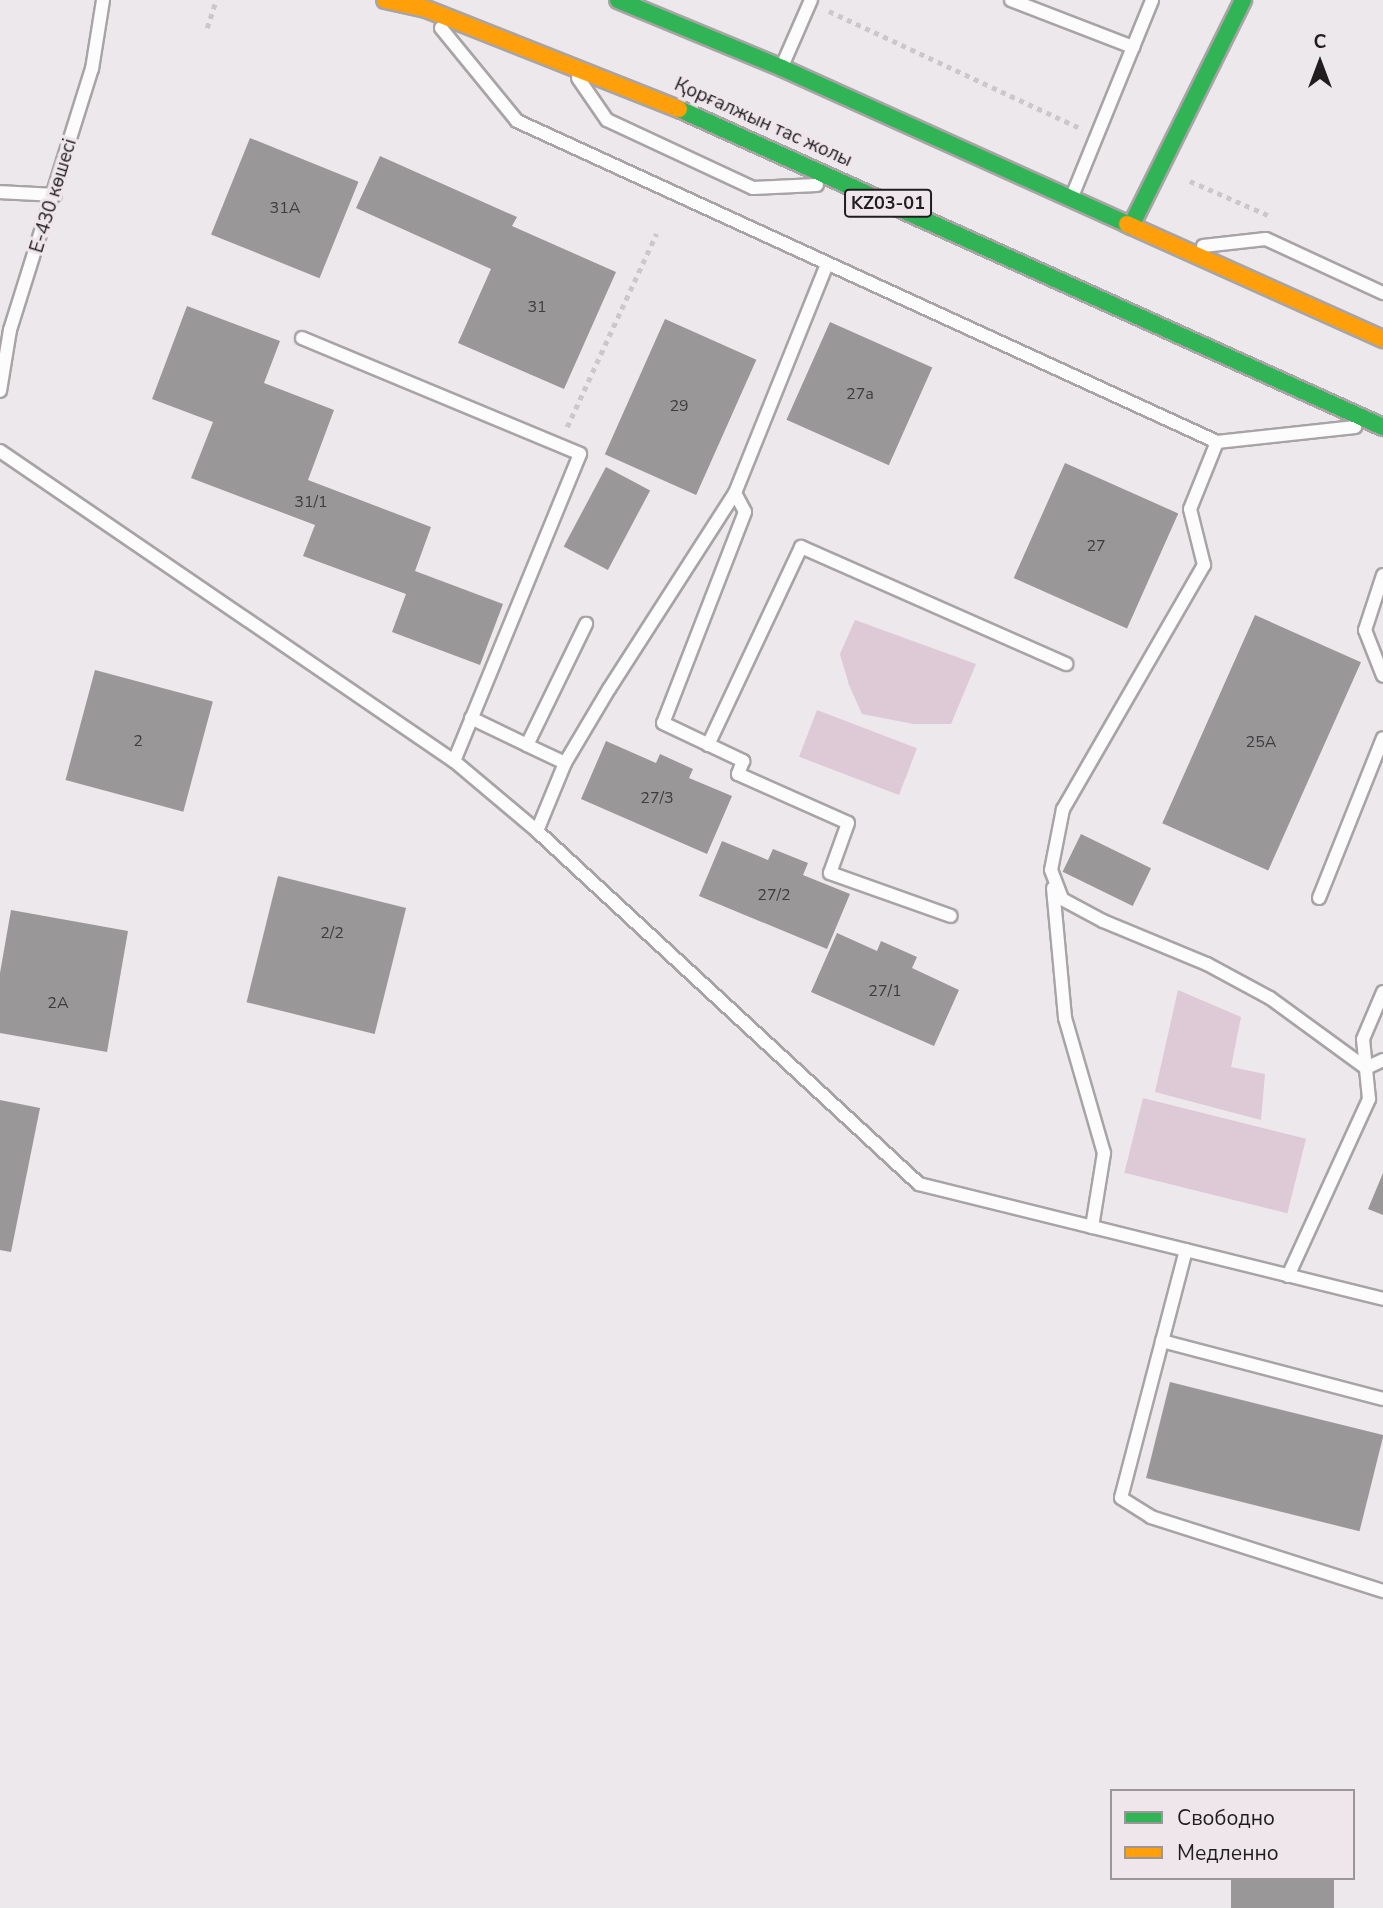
<!DOCTYPE html>
<html>
<head>
<meta charset="utf-8">
<style>
	body { margin:0 }
	#map { position:relative; width:1383px; height:1908px; overflow:hidden; background:#ede8eb; font-family:"Nunito Sans",sans-serif }
	div>[style] { position:absolute }
	.green>* { inset:0; background:#dec9d7; transform-origin:0 0 }
	.building>* { inset:0; background:#9a9799; transform-origin:0 0 }
	.path>* { height:4.5px; margin-top:-2.25px; transform-origin:0; background:repeating-linear-gradient(90deg,#cac8ca 0 5px,transparent 0 10px) }
	.roads { filter:drop-shadow(2px 0 #a8a4a6) drop-shadow(-2px 0 #a8a4a6) drop-shadow(0 2px #a8a4a6) drop-shadow(0 -2px #a8a4a6) }
	.lane>* { height:12px; margin:-6px; padding:0 6px; transform-origin:6px; border-radius:6px; background:#fcfcfc }
	.fast>* { height:16px; margin:-8px; padding:0 8px; transform-origin:8px; border-radius:8px; background:#30b455 }
	.slow>* { height:16px; margin:-8px; padding:0 8px; transform-origin:8px; border-radius:8px; background:#ff9f0a }
	span { translate:-50% -50%; white-space:nowrap; text-align:center; line-height:1.15; -webkit-text-stroke:7px #efe6ec; paint-order:stroke }
	.number-label { font-size:16px; color:#3e3c3e }
	.number-label span { -webkit-text-stroke-width:0 }
	.shield-label span { padding:2px 5px; background:#efe6ec; border:2px solid; border-radius:5px; -webkit-text-stroke-width:0 }
	.shield-label { font-size:18px; color:#201d1f; font-weight:700 }
	.street-label { font-size:19px; color:#201d1f }
	.legend { position:absolute; left:1110px; top:1789px; width:245px; height:91px; box-sizing:border-box; background:#efe6ec; border:2px solid #9c969a; margin:0; padding:9px 12px; list-style:none; font-size:21px; color:#201d1f }
	.legend li { display:flex; align-items:center; gap:14px; height:35px }
	.legend b { width:35px; border:2px solid #9c969a }
	.north { position:absolute; left:1285px; top:28px; width:70px; height:70px; -webkit-text-stroke:5px #efe6ec; paint-order:stroke; rotate:0deg; font-size:19px; font-weight:700; line-height:28px; text-align:center; color:#201d1f }
	.north::after { content:''; display:block; margin:auto; width:24px; height:32px; background:#201d1f; clip-path:polygon(50% 0,100% 100%,50% 72%,0 100%) }
</style>
</head>
<body>
<div id="map">
	<div class="green">
		<i style="clip-path:polygon(855px 620px,976px 664px,951px 724px,914px 724px,862px 714px,849px 685px,840px 654px)"></i>
		<i style="left:817px;top:710px;width:107px;height:50px;rotate:21deg"></i>
		<i style="clip-path:polygon(1178px 990px,1241px 1017px,1231px 1067px,1265px 1074px,1261px 1120px,1155px 1092px)"></i>
		<i style="left:1143px;top:1098px;width:168px;height:77px;rotate:14deg"></i>
	</div>
	<div class="building">
		<i style="left:250px;top:138px;width:117px;height:104px;rotate:22deg"></i>
		<i style="clip-path:polygon(380px 156px,517px 217px,512px 226px,616px 272px,564px 389px,458px 343px,491px 269px,356px 208px)"></i>
		<i style="clip-path:polygon(187px 306px,280px 341px,264px 383px,334px 410px,308px 480px,431px 527px,415px 571px,503px 604px,480px 665px,392px 632px,406px 594px,303px 556px,315px 525px,191px 478px,213px 422px,152px 399px)"></i>
		<i style="left:665px;top:319px;width:100px;height:148px;rotate:24deg"></i>
		<i style="left:830px;top:322px;width:112px;height:107px;rotate:24deg"></i>
		<i style="left:1065px;top:463px;width:124px;height:126px;rotate:24deg"></i>
		<i style="left:606px;top:467px;width:50px;height:90px;rotate:28deg"></i>
		<i style="left:1255px;top:615px;width:116px;height:228px;rotate:24deg"></i>
		<i style="left:95px;top:670px;width:122px;height:114px;rotate:15deg"></i>
		<i style="clip-path:polygon(606px 741px,656px 763px,660px 754px,693px 769px,689px 778px,732px 796px,707px 854px,581px 799px)"></i>
		<i style="left:1081px;top:834px;width:78px;height:42px;rotate:26deg"></i>
		<i style="clip-path:polygon(722px 841px,768px 860px,773px 849px,808px 863px,803px 875px,850px 894px,827px 949px,699px 896px)"></i>
		<i style="left:278px;top:876px;width:132px;height:130px;rotate:14deg"></i>
		<i style="clip-path:polygon(11px 910px,128px 931px,107px 1052px,0 1033px,0 973px)"></i>
		<i style="clip-path:polygon(837px 933px,877px 951px,881px 941px,917px 957px,912px 968px,959px 990px,934px 1046px,811px 992px)"></i>
		<i style="clip-path:polygon(0 1100px,40px 1108px,11px 1252px,0 1250px)"></i>
		<i style="clip-path:polygon(1383px 1173px,1383px 1215px,1368px 1209px)"></i>
		<i style="left:1170px;top:1382px;width:220px;height:99px;rotate:14deg"></i>
		<i style="left:1231px;top:1878px;width:103px;height:31px"></i>
	</div>
	<div class="path">
		<i style="left:829px;top:11px;width:275px;rotate:25deg"></i>
		<i style="left:207px;top:28px;width:29px;rotate:-72deg"></i>
		<i style="left:1190px;top:181px;width:85px;rotate:23.6deg"></i>
		<i style="left:567px;top:427px;width:213px;rotate:-65.2deg"></i>
	</div>
	<div class="roads">
		<div class="lane">
			<i style="left:1011px;top:0;width:131px;rotate:21.1deg"></i>
			<i style="left:441px;top:28px;width:120px;rotate:50.7deg"></i>
			<i style="left:517px;top:121px;width:770px;rotate:24.63deg"></i>
			<i style="left:1217px;top:442px;width:139px;rotate:-6.2deg"></i>
			<i style="left:783px;top:64px;width:70px;rotate:-66.4deg"></i>
			<i style="left:578px;top:78px;width:51px;rotate:55.4deg"></i>
			<i style="left:607px;top:120px;width:161px;rotate:25deg"></i>
			<i style="left:753px;top:188px;width:64px;rotate:-2.7deg"></i>
			<i style="left:0;top:192px;width:55px;rotate:3.1deg"></i>
			<i style="left:1073px;top:194px;width:209px;rotate:-67.8deg"></i>
			<i style="left:1203px;top:246px;width:63px;rotate:-6.3deg"></i>
			<i style="left:1266px;top:239px;width:129px;rotate:24.8deg"></i>
			<i style="left:302px;top:338px;width:301px;rotate:22.6deg"></i>
			<i style="left:580px;top:454px;width:332px;rotate:112.3deg"></i>
			<i style="left:0;top:391px;width:62px;rotate:-80.7deg"></i>
			<i style="left:10px;top:330px;width:274px;rotate:-72.6deg"></i>
			<i style="left:92px;top:69px;width:70px;rotate:-80.9deg"></i>
			<i style="left:1217px;top:442px;width:72px;rotate:111.9deg"></i>
			<i style="left:1190px;top:509px;width:58px;rotate:76deg"></i>
			<i style="left:1204px;top:565px;width:282px;rotate:120deg"></i>
			<i style="left:1063px;top:809px;width:62px;rotate:101.1deg"></i>
			<i style="left:1051px;top:870px;width:31px;rotate:69deg"></i>
			<i style="left:1062px;top:899px;width:47px;rotate:28.2deg"></i>
			<i style="left:1103px;top:921px;width:113px;rotate:22.5deg"></i>
			<i style="left:1207px;top:964px;width:72px;rotate:28.4deg"></i>
			<i style="left:1270px;top:998px;width:119px;rotate:36.1deg"></i>
			<i style="left:1366px;top:1068px;width:19px;rotate:-25deg"></i>
			<i style="left:0;top:451px;width:550px;rotate:34.33deg"></i>
			<i style="left:454px;top:761px;width:109px;rotate:40.1deg"></i>
			<i style="left:537px;top:831px;width:520px;rotate:42.74deg"></i>
			<i style="left:919px;top:1184px;width:478px;rotate:13.9deg"></i>
			<i style="left:735px;top:493px;width:21px;rotate:62deg"></i>
			<i style="left:745px;top:512px;width:226px;rotate:111.2deg"></i>
			<i style="left:663px;top:723px;width:89px;rotate:25.4deg"></i>
			<i style="left:743px;top:761px;width:14px;rotate:111deg"></i>
			<i style="left:738px;top:774px;width:120px;rotate:24deg"></i>
			<i style="left:848px;top:823px;width:53px;rotate:109.8deg"></i>
			<i style="left:830px;top:873px;width:128px;rotate:19.6deg"></i>
			<i style="left:1383px;top:575px;width:58px;rotate:108.1deg"></i>
			<i style="left:1365px;top:630px;width:49px;rotate:68.6deg"></i>
			<i style="left:471px;top:718px;width:62px;rotate:25.7deg"></i>
			<i style="left:708px;top:745px;width:219px;rotate:-64.8deg"></i>
			<i style="left:801px;top:547px;width:290px;rotate:23.8deg"></i>
			<i style="left:565px;top:763px;width:86px;rotate:-59.3deg"></i>
			<i style="left:609px;top:689px;width:233px;rotate:-57.3deg"></i>
			<i style="left:735px;top:493px;width:247px;rotate:-68.1deg"></i>
			<i style="left:537px;top:831px;width:74px;rotate:-67.6deg"></i>
			<i style="left:565px;top:763px;width:42px;rotate:-154.7deg"></i>
			<i style="left:527px;top:745px;width:135px;rotate:-64deg"></i>
			<i style="left:1053px;top:888px;width:131px;rotate:84.7deg"></i>
			<i style="left:1065px;top:1018px;width:141px;rotate:73.9deg"></i>
			<i style="left:1104px;top:1153px;width:75px;rotate:99.2deg"></i>
			<i style="left:1319px;top:898px;width:172px;rotate:-68.2deg"></i>
			<i style="left:1186px;top:1250px;width:256px;rotate:104.7deg"></i>
			<i style="left:1121px;top:1498px;width:36px;rotate:32deg"></i>
			<i style="left:1151px;top:1517px;width:244px;rotate:17.7deg"></i>
			<i style="left:1288px;top:1276px;width:195px;rotate:-65.4deg"></i>
			<i style="left:1369px;top:1099px;width:60px;rotate:-95.7deg"></i>
			<i style="left:1363px;top:1039px;width:51px;rotate:-66.9deg"></i>
			<i style="left:1162px;top:1341px;width:228px;rotate:14.7deg"></i>
		</div>
		<div class="fast">
			<i style="left:618px;top:0;width:178px;rotate:22.5deg"></i>
			<i style="left:782px;top:68px;width:379px;rotate:24.3deg"></i>
			<i style="left:679px;top:109px;width:772px;rotate:24.31deg"></i>
			<i style="left:1131px;top:226px;width:252px;rotate:-63.6deg"></i>
		</div>
		<div class="slow">
			<i style="left:385px;top:0;width:42px;rotate:12.4deg"></i>
			<i style="left:426px;top:9px;width:272px;rotate:21.6deg"></i>
			<i style="left:1127px;top:224px;width:281px;rotate:24.2deg"></i>
		</div>
	</div>
	<div class="number-label">
		<span style="left:285px;top:208px">31А</span>
		<span style="left:537px;top:307px">31</span>
		<span style="left:860px;top:394px">27а</span>
		<span style="left:679px;top:406px">29</span>
		<span style="left:311px;top:502px">31/1</span>
		<span style="left:1096px;top:546px">27</span>
		<span style="left:138px;top:741px">2</span>
		<span style="left:1261px;top:742px">25А</span>
		<span style="left:657px;top:798px">27/3</span>
		<span style="left:774px;top:895px">27/2</span>
		<span style="left:332px;top:933px">2/2</span>
		<span style="left:885px;top:991px">27/1</span>
		<span style="left:58px;top:1003px">2А</span>
	</div>
	<div class="shield-label">
		<span style="left:888px;top:203px">KZ03-01</span>
	</div>
	<div class="street-label">
		<span style="left:763px;top:123px;rotate:24deg">Қорғалжын тас жолы</span>
		<span style="left:54px;top:196px;rotate:-73deg">Е-430 көшесі</span>
	</div>
	<ul class="legend">
	<li><b style="height:9px;background:#30b455"></b>Свободно</li>
	<li><b style="height:9px;background:#ff9f0a"></b>Медленно</li>
	</ul>
	<div class="north">С</div>
</div>
</body>
</html>
